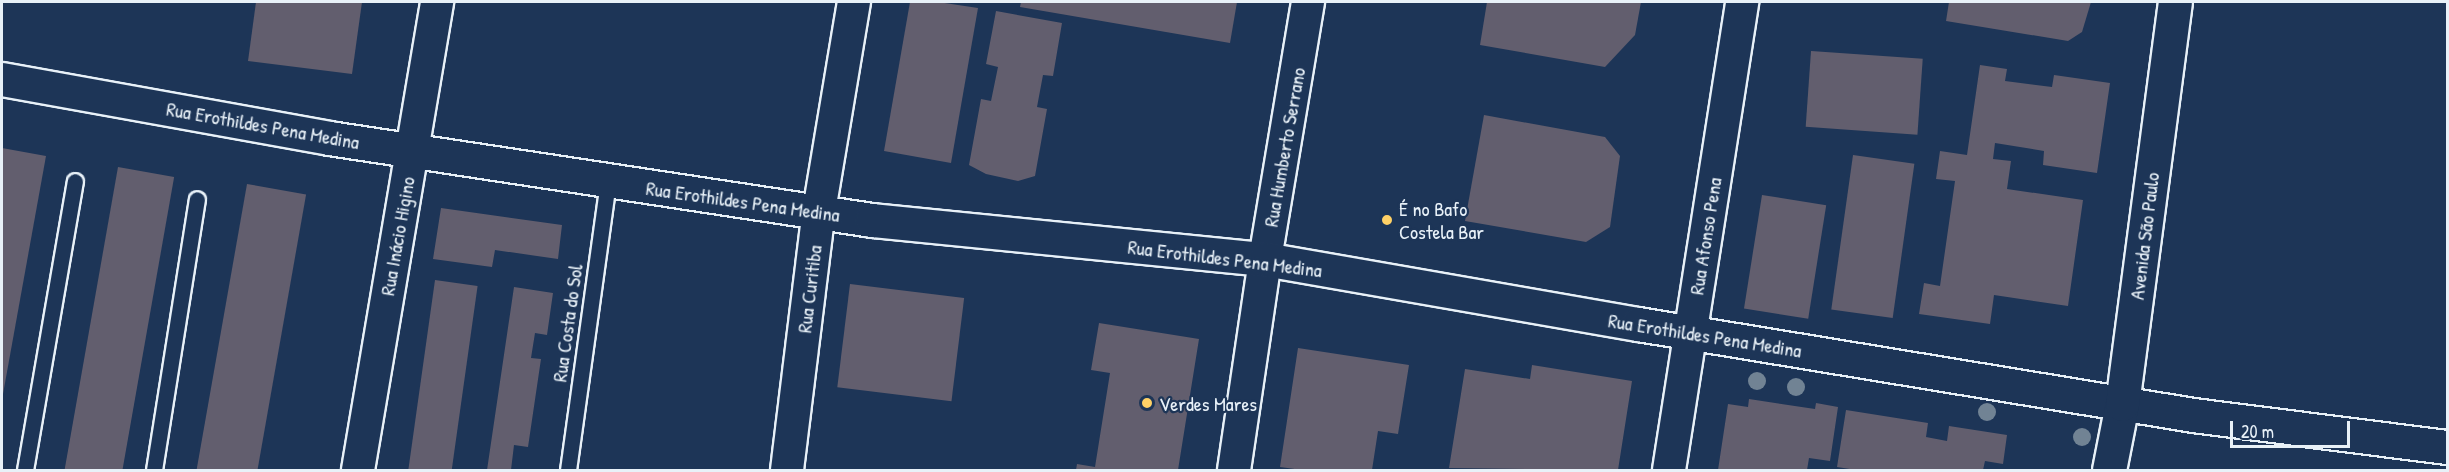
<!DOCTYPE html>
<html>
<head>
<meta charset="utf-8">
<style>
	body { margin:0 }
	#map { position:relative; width:2449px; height:472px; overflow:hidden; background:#1d3557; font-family:"Patrick Hand",sans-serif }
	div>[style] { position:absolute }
	.building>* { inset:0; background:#625e6e; transform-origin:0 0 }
	.roads { filter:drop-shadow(2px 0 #e8f1f8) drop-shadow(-2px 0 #e8f1f8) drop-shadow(0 2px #e8f1f8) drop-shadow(0 -2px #e8f1f8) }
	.lane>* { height:15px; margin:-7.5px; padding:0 7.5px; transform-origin:7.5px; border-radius:7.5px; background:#1d3557 }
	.street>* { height:32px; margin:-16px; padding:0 16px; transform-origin:16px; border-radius:16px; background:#1d3557 }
	.secondary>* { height:33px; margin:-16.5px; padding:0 16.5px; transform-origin:16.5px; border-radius:16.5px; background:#1d3557 }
	.trees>* { width:18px; height:18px; margin:-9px; border-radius:50%; background:#718394 }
	.dots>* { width:16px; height:16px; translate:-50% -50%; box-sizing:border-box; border:3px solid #1d3557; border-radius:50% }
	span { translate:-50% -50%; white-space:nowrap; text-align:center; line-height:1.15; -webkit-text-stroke:4.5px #1d3557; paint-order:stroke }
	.street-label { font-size:20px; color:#e8f1f8 }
	.poi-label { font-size:20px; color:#e8f1f8 }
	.left { translate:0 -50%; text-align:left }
	.frame { position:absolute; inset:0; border:3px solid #e8f1f8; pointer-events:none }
	.scale { position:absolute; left:2230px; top:421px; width:120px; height:27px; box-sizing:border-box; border:3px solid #e8f1f8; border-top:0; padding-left:8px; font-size:18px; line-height:21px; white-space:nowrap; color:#e8f1f8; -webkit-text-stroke:4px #1d3557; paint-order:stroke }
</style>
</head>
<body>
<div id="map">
	<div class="building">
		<i style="clip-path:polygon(256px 2px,362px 2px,352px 74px,248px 61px)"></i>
		<i style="clip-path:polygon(910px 2px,938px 2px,978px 8px,951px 163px,884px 151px)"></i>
		<i style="clip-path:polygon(1021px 2px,1237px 2px,1230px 43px,1020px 7px)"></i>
		<i style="clip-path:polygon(1487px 2px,1641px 2px,1635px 35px,1605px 67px,1480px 45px)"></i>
		<i style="clip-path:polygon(1949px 2px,2091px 2px,2082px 32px,2068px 41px,1946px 21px)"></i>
		<i style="clip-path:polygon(996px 11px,1062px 23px,1053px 76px,1043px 75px,1037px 107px,1047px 109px,1035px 176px,1018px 181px,986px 174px,969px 165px,981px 99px,991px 101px,998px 67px,986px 64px)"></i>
		<i style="left:1811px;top:51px;width:112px;height:76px;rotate:4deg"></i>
		<i style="clip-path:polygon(1980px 65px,2007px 69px,2005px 81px,2052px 87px,2054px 75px,2110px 83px,2097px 173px,2043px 165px,2044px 151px,1995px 143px,1993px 159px,2011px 161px,2007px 189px,2083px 200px,2068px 306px,1994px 295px,1990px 324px,1919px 314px,1924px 283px,1940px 286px,1955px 181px,1936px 179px,1940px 151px,1967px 155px)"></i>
		<i style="clip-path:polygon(1484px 115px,1605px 137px,1620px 156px,1610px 227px,1586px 242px,1465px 221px)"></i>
		<i style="clip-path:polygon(2px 148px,46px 156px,3px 394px,2px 394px)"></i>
		<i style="left:1853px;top:155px;width:62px;height:156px;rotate:8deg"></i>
		<i style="left:118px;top:167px;width:57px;height:307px;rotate:10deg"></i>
		<i style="left:247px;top:184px;width:60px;height:290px;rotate:10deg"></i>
		<i style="left:1762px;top:195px;width:65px;height:115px;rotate:9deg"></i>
		<i style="clip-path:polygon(441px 208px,562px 225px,558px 259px,495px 250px,492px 267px,433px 259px)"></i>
		<i style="left:435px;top:280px;width:43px;height:192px;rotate:8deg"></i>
		<i style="left:850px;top:284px;width:115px;height:104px;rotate:7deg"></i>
		<i style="clip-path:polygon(514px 287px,553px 293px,547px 335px,535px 333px,531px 358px,541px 359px,528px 447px,514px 445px,511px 470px,487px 470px)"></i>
		<i style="clip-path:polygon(1099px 323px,1199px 339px,1178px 470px,1076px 470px,1077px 464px,1095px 467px,1110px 373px,1091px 370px)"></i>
		<i style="clip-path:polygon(1298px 348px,1409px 365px,1398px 434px,1378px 431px,1372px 470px,1302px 470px,1280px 467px)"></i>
		<i style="clip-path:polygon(1532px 365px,1632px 381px,1618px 470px,1449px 468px,1465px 369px,1530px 379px)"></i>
		<i style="clip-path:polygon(1749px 399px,1815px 409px,1816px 403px,1838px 407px,1830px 461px,1809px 458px,1807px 470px,1718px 470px,1728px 404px,1748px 407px)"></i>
		<i style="clip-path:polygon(1846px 410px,1928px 423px,1926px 437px,1947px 441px,1949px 426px,2007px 435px,2003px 464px,1985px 461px,1983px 470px,1856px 470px,1837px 467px)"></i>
	</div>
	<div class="roads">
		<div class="lane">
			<i style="left:25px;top:470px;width:293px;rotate:-80.2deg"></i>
			<i style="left:154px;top:470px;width:274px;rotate:-81deg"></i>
			<i style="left:568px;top:470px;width:292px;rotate:-82.1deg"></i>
		</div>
		<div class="street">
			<i style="left:358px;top:470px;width:475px;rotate:-80.4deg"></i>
			<i style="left:787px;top:470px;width:261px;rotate:-83deg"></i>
			<i style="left:819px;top:211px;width:212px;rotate:-80.5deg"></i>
			<i style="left:1234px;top:470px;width:213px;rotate:-81.6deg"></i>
			<i style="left:1265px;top:259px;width:261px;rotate:-80.5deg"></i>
			<i style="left:1669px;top:470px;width:474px;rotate:-81.1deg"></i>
		</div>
		<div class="secondary">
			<i style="left:2px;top:79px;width:332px;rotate:10.2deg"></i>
			<i style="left:329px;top:138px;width:549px;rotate:8.59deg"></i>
			<i style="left:872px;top:220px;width:395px;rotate:5.7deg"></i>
			<i style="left:1265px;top:259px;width:379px;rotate:9.9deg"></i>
			<i style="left:1638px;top:324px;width:562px;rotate:9.31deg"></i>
			<i style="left:2193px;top:415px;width:257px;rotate:7.2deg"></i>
			<i style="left:2109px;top:470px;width:67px;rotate:-78.9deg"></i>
			<i style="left:2122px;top:404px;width:405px;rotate:-82.5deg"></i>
		</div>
	</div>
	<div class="trees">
		<i style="left:1757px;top:381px"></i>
		<i style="left:1796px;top:387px"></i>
		<i style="left:1987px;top:412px"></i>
		<i style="left:2082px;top:437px"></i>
	</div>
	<div class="dots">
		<i style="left:1387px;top:220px;background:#ffd166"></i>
		<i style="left:1147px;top:403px;background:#ffd166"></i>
	</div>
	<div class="street-label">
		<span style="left:263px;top:125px;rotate:10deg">Rua Erothildes Pena Medina</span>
		<span style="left:1284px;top:147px;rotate:-80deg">Rua Humberto Serrano</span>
		<span style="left:743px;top:201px;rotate:8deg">Rua Erothildes Pena Medina</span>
		<span style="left:397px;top:236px;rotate:-80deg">Rua Inácio Higino</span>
		<span style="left:1705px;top:236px;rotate:-81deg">Rua Afonso Pena</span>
		<span style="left:2144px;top:236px;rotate:-83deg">Avenida São Paulo</span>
		<span style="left:1225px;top:258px;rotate:7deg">Rua Erothildes Pena Medina</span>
		<span style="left:809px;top:289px;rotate:-83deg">Rua Curitiba</span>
		<span style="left:567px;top:323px;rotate:-82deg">Rua Costa do Sol</span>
		<span style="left:1705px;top:335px;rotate:9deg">Rua Erothildes Pena Medina</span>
	</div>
	<div class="poi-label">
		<span class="left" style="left:1399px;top:220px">É no Bafo<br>Costela Bar</span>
		<span class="left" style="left:1159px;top:403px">Verdes Mares</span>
	</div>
	<div class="frame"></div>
	<div class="scale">20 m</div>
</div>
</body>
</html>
